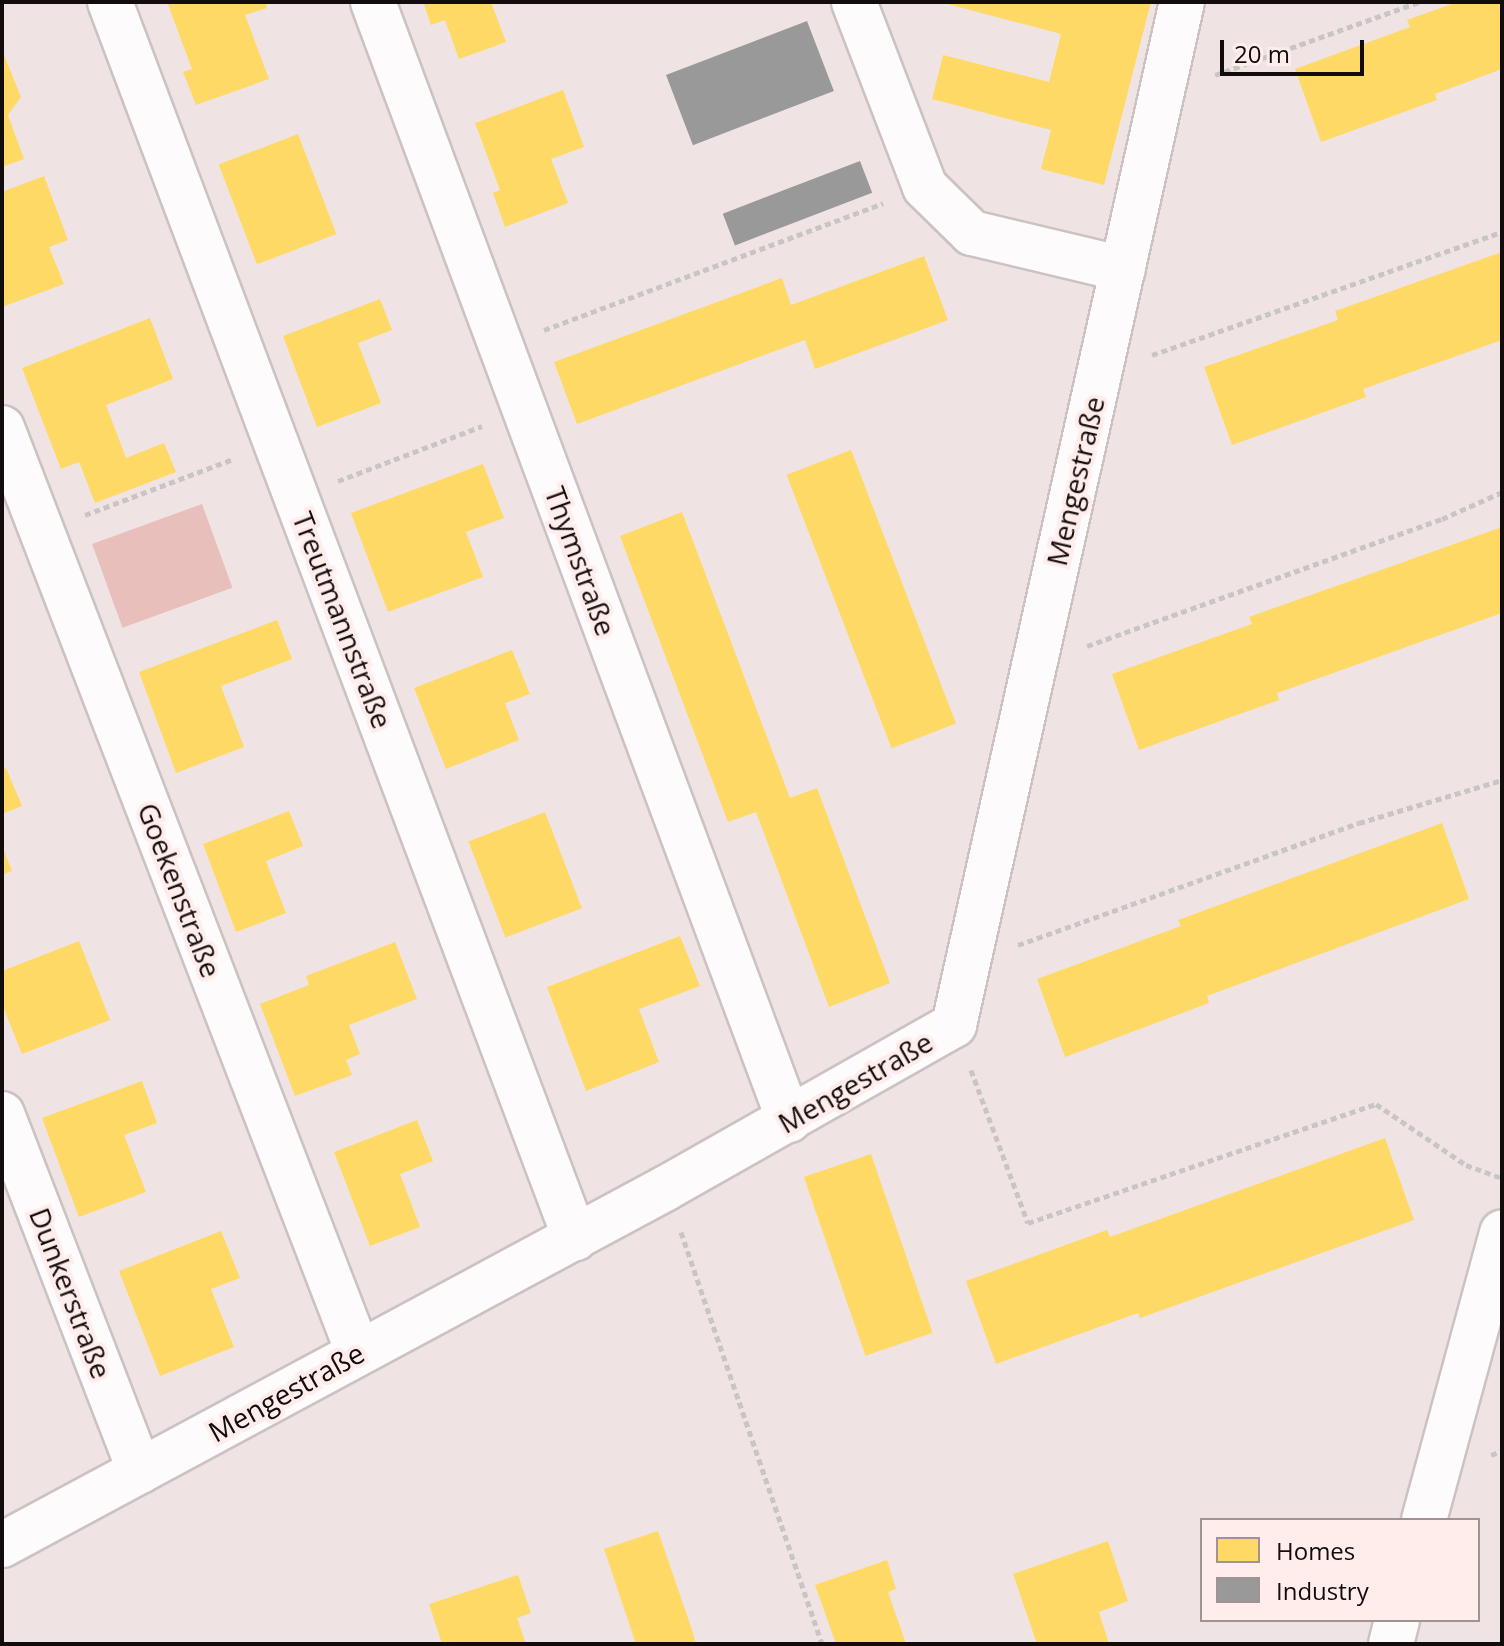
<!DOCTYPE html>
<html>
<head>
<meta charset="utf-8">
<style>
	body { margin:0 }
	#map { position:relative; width:1504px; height:1646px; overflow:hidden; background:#efe4e3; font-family:"Open Sans",sans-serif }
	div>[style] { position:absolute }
	.green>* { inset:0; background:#e9bfbc; transform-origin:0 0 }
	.homes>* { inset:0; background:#ffd966; transform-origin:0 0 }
	.industry>* { inset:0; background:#999; transform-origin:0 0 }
	.path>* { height:5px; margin-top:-2.5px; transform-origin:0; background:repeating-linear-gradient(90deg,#c8c5c4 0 6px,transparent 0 10px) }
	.roads { filter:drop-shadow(2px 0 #cbc2c1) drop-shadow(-2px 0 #cbc2c1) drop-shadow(0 2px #cbc2c1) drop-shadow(0 -2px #cbc2c1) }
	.minor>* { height:44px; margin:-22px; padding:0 22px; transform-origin:22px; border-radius:22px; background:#fdfbfb }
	span { translate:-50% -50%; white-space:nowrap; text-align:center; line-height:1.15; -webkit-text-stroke:8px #ffedec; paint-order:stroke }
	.street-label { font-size:28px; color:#130c0c }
	.frame { position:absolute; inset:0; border:4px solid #130c0c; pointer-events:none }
	.legend { position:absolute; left:1200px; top:1518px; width:280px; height:104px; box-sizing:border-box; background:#ffedec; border:2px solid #a19392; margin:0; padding:10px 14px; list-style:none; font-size:24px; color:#130c0c }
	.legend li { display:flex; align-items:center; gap:16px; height:40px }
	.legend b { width:40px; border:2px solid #a19392 }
	.scale { position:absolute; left:1220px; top:40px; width:144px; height:36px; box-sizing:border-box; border:4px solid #130c0c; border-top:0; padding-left:10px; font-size:24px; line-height:28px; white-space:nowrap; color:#130c0c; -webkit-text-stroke:6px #ffedec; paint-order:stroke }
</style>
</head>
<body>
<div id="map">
	<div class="green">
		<i style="left:202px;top:504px;width:89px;height:117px;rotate:70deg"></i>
	</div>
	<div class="homes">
		<i style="clip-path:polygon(167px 2px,265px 2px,267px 8px,245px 15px,269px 79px,196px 105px,183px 72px,192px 69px)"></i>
		<i style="clip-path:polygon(423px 2px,491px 2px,506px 42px,459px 59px,445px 20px,431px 25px)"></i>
		<i style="clip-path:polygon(940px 2px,1151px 2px,1104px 185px,1041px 169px,1051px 130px,932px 99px,943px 55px,1049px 82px,1061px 34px)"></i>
		<i style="clip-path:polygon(1457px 2px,1502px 2px,1502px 69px,1435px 94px,1437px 100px,1321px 142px,1295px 69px,1410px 27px,1407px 20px)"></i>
		<i style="clip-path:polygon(2px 50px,21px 97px,8px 115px,24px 159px,2px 167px)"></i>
		<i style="clip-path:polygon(563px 90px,584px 147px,551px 159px,568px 203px,505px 227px,493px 193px,500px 190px,475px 123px)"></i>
		<i style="left:298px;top:134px;width:107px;height:85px;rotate:69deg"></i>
		<i style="clip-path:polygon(44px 176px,68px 240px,49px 247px,64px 284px,2px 307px,2px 192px)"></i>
		<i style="clip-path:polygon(1502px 252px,1502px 340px,1363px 389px,1366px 397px,1232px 445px,1204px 367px,1338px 320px,1335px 311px)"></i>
		<i style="clip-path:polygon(924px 256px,948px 320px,815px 369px,805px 340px,577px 424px,554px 362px,782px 278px,791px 305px)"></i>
		<i style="clip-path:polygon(380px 299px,392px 330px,358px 343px,381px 403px,317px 427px,283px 336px)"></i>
		<i style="clip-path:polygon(150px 318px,173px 379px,106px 405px,126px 458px,164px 443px,176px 472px,95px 503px,79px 462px,61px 469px,22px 368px)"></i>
		<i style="left:851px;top:450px;width:293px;height:69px;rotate:69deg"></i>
		<i style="clip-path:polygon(483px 464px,504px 518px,466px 532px,483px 577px,388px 612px,351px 513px)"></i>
		<i style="clip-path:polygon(682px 512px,790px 798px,817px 788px,890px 983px,829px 1007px,756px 812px,728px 822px,620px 536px)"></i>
		<i style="clip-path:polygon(1502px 527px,1502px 613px,1277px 693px,1279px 700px,1139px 750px,1112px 674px,1252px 624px,1249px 617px)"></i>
		<i style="clip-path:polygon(277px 620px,292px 659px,221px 686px,244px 747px,176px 773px,139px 672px)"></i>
		<i style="clip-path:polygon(512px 650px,530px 694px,505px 703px,519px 740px,446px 769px,414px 688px)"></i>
		<i style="clip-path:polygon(6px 768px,22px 806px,2px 814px,2px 770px)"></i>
		<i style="clip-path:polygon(289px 811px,303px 846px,266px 861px,286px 913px,236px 932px,203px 844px)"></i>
		<i style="left:545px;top:812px;width:103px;height:82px;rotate:69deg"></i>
		<i style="clip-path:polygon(1442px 823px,1469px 899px,1207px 996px,1209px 1003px,1065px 1057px,1037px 979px,1181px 926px,1178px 920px)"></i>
		<i style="clip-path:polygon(2px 846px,12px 871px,2px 875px)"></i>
		<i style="clip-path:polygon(680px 936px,700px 986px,639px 1009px,659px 1062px,586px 1091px,547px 987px)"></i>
		<i style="clip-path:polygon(79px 941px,110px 1020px,22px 1054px,2px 1004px,2px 971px)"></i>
		<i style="clip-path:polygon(395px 942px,417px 999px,349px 1025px,360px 1054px,346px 1060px,352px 1075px,295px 1096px,260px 1004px,309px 985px,306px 976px)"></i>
		<i style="clip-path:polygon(142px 1081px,157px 1123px,124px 1135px,146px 1192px,79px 1217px,42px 1118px)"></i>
		<i style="clip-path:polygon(417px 1120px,433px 1161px,400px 1174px,420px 1227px,370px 1246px,334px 1152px)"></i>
		<i style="clip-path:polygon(1385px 1138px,1414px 1220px,1140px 1318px,1138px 1313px,996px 1364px,966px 1281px,1107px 1230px,1110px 1237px)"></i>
		<i style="left:871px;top:1154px;width:189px;height:71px;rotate:71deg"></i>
		<i style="clip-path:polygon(221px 1231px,240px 1278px,211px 1289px,234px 1347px,160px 1376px,119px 1271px)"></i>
		<i style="clip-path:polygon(658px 1531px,691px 1627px,696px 1644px,636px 1644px,604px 1549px)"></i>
		<i style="clip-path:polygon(1108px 1541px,1128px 1601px,1099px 1612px,1109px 1644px,1037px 1644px,1013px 1574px)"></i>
		<i style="clip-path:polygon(887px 1560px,896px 1589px,888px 1592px,906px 1644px,836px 1644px,815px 1585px)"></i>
		<i style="clip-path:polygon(518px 1575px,531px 1613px,517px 1618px,526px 1644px,442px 1644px,429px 1604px)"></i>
	</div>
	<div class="industry">
		<i style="left:807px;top:21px;width:75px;height:151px;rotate:69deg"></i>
		<i style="left:860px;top:161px;width:34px;height:147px;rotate:69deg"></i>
	</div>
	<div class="path">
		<i style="left:1215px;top:75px;width:217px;rotate:-19.7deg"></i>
		<i style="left:544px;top:330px;width:362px;rotate:-20.5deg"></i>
		<i style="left:1152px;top:355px;width:371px;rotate:-19.4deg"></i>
		<i style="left:338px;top:481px;width:154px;rotate:-20.9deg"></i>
		<i style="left:85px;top:515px;width:158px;rotate:-20.7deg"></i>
		<i style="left:1087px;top:646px;width:377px;rotate:-19.7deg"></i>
		<i style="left:1442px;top:519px;width:66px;rotate:-24.2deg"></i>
		<i style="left:1018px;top:945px;width:362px;rotate:-19.7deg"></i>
		<i style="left:1359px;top:823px;width:149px;rotate:-16.7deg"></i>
		<i style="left:971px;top:1070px;width:163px;rotate:69.6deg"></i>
		<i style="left:1028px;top:1223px;width:368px;rotate:-18.9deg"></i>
		<i style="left:1376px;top:1104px;width:109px;rotate:34.1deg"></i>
		<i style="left:1466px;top:1165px;width:38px;rotate:20deg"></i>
		<i style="left:681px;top:1232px;width:435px;rotate:71.1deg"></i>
		<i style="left:1491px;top:1455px;width:12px;rotate:-20deg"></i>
	</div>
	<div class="roads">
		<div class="minor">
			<i style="left:110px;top:2px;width:1321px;rotate:69.38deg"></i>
			<i style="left:373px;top:2px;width:1193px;rotate:69.59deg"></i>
			<i style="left:854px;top:2px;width:198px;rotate:69deg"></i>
			<i style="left:925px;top:187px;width:66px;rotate:44.4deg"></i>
			<i style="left:972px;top:233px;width:155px;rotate:13.4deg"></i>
			<i style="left:2px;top:428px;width:990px;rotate:68.93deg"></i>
			<i style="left:2px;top:1114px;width:383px;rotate:68.9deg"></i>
			<i style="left:1424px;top:1520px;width:298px;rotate:-74.8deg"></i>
			<i style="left:2px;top:1545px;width:754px;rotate:-28.26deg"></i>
			<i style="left:666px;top:1188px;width:331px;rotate:-29.5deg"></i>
			<i style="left:954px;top:1025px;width:1048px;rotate:-77.44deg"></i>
			<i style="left:1391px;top:1644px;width:25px;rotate:-76deg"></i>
		</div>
	</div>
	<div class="street-label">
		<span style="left:1075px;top:481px;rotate:-77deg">Mengestraße</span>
		<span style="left:581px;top:561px;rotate:70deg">Thymstraße</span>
		<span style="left:343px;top:620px;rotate:69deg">Treutmannstraße</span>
		<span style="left:180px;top:890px;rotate:69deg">Goekenstraße</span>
		<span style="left:855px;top:1082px;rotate:-30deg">Mengestraße</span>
		<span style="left:71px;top:1293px;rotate:69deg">Dunkerstraße</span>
		<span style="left:286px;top:1392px;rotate:-29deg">Mengestraße</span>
	</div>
	<div class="frame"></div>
	<ul class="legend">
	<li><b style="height:22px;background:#ffd966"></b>Homes</li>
	<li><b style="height:22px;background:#999"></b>Industry</li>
	</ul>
	<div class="scale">20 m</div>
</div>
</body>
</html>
